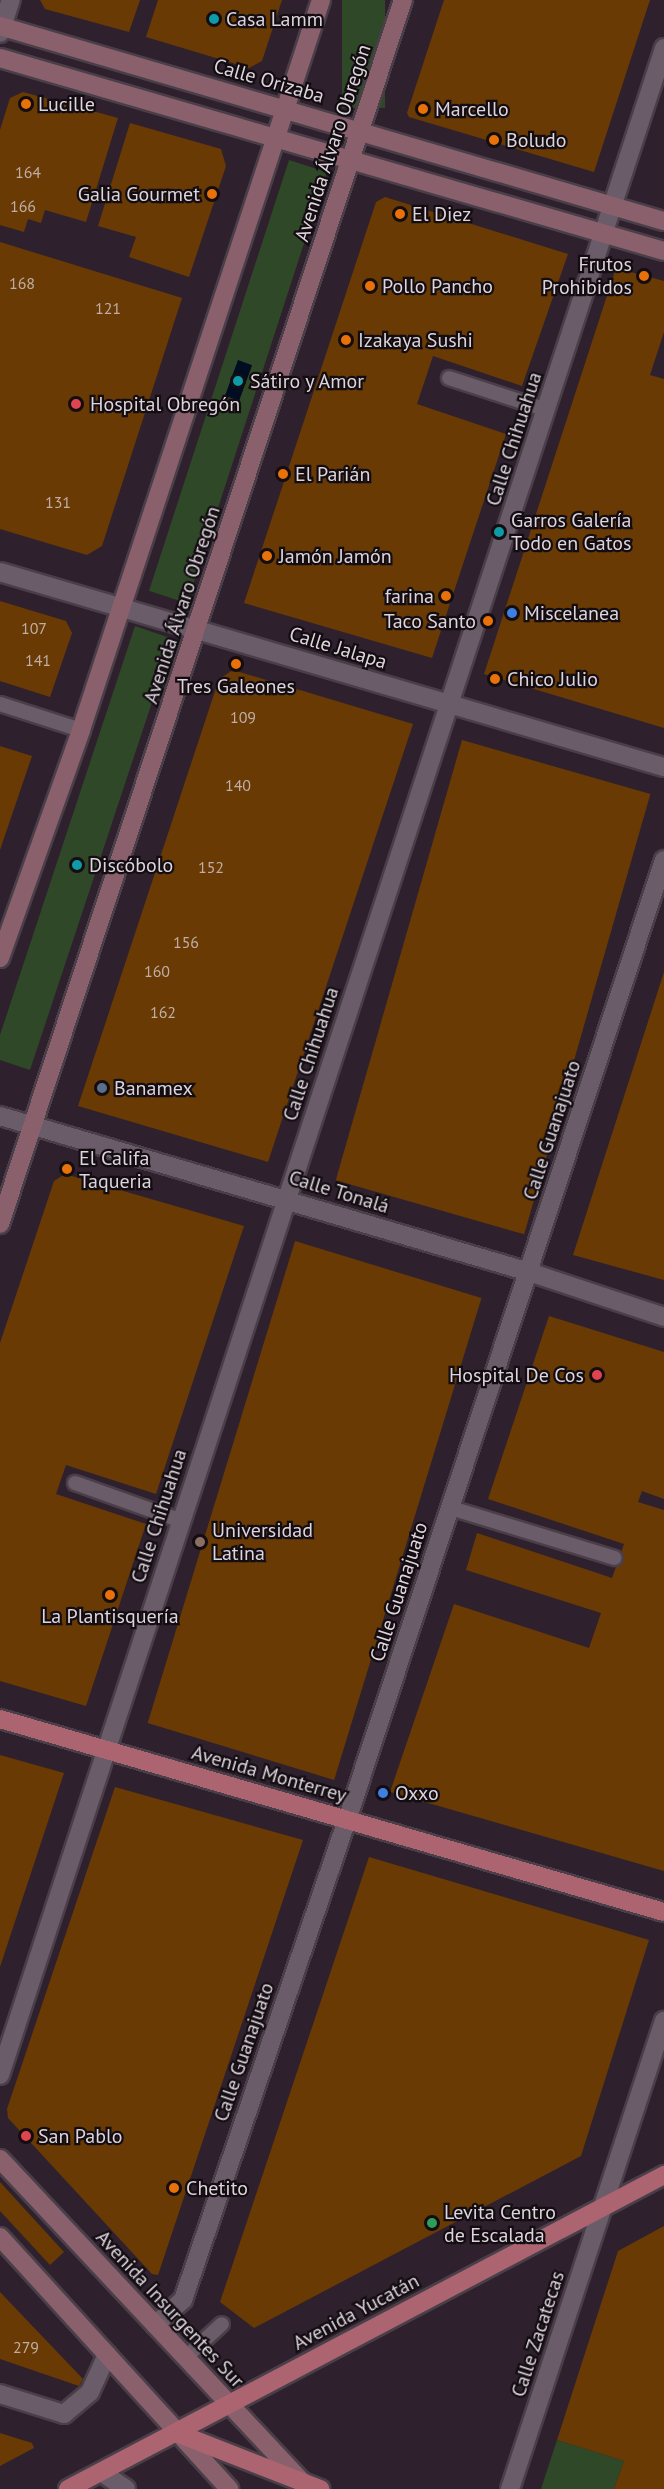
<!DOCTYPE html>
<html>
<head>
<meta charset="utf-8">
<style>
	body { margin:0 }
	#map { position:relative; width:664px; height:2489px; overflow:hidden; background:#2e212d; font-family:"PT Sans",sans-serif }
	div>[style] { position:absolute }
	.green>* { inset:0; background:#2f4828; transform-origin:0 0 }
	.water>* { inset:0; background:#000c22; transform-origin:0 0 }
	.building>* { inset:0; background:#693a04; transform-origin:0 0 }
	.roads { filter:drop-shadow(2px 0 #4a3f49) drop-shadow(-2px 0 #4a3f49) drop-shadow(0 2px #4a3f49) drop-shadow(0 -2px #4a3f49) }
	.lane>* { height:14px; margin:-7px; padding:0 7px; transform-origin:7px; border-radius:7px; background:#6b5c6a }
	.street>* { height:18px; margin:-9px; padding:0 9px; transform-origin:9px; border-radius:9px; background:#6b5c6a }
	.secondary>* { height:18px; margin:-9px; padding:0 9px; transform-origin:9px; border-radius:9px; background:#8b606d }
	.primary>* { height:18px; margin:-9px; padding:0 9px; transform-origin:9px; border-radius:9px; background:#ac6570 }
	.dots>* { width:16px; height:16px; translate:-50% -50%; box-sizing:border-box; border:3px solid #130d12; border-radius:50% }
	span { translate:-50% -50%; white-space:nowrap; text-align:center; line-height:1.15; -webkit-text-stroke:4.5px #130d12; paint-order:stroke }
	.number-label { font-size:16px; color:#c0aea6 }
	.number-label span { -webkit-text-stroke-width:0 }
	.poi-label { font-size:20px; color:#ddd4dc }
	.left { translate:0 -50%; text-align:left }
	.right { translate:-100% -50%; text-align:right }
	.street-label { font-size:20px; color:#ddd4dc }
</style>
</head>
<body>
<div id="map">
	<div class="green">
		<i style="left:342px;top:0;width:43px;height:108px"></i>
		<i style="left:289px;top:160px;width:40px;height:453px;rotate:18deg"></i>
		<i style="clip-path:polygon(135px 626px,173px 639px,30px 1070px,0 1060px,0 1035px)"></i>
		<i style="clip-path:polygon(557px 2440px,624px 2461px,614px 2489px,541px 2489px)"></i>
	</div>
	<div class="water">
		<i style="left:238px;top:360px;width:15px;height:38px;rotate:20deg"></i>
	</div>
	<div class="building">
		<i style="clip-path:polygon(40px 0,140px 0,129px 32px,45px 9px)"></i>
		<i style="clip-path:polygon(158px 0,282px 0,262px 61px,249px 68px,146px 37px)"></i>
		<i style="clip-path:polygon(444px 0,650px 0,594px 172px,409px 117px,407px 113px)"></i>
		<i style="clip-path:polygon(23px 92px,118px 118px,86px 222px,45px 210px,41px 223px,28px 219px,24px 232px,0 225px,0 130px,10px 98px)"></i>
		<i style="clip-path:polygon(130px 123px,221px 149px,226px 166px,189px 277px,129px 257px,136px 237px,98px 226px)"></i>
		<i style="clip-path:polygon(385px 197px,568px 254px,522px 386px,433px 356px,417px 404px,506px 434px,432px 658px,244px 603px,376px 202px)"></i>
		<i style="clip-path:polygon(0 242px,182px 298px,102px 546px,87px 555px,0 529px)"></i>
		<i style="clip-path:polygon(616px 268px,664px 281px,664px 332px,650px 375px,664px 379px,664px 728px,484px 674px)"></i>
		<i style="clip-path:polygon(0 601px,66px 621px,72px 633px,50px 697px,0 681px)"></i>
		<i style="clip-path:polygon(233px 670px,413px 724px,268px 1162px,78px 1106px,219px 679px)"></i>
		<i style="left:462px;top:740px;width:196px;height:458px;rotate:16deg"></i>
		<i style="clip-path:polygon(0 746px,32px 756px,0 850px)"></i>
		<i style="clip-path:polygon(664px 972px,664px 1280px,573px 1255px)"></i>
		<i style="clip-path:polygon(65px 1174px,244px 1226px,156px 1494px,66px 1465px,56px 1494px,146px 1524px,86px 1706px,0 1681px,0 1343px,54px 1181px)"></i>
		<i style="left:295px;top:1241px;width:195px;height:504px;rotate:17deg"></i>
		<i style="clip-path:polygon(549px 1316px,664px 1352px,664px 1499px,642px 1491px,638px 1502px,664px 1510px,664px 1871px,390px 1792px,454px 1604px,589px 1648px,601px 1613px,466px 1570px,477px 1533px,612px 1578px,624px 1544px,488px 1499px)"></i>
		<i style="clip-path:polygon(0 1755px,64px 1773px,0 1967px)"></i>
		<i style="clip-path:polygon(115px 1787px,303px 1840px,158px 2275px,152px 2274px,8px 2118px,7px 2109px)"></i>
		<i style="clip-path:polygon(369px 1857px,649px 1940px,581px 2156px,254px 2328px,220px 2302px)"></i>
		<i style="clip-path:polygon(0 2182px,64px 2252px,50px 2265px,0 2211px)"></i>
		<i style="clip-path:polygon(664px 2226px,664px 2489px,614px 2489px,624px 2461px,557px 2440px,618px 2251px)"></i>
		<i style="clip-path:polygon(0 2292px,83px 2379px,79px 2386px,0 2359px)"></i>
		<i style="clip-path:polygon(0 2433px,32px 2443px,34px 2448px,0 2466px)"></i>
	</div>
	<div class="roads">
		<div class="lane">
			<i style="left:449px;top:378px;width:103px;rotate:18.1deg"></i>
			<i style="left:0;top:704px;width:85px;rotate:17.8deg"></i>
			<i style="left:75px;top:1483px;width:114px;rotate:19.6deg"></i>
			<i style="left:451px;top:1508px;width:171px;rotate:17deg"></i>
			<i style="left:185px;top:2358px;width:50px;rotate:-42.6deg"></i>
		</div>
		<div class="street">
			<i style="left:0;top:33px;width:35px;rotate:-72deg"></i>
			<i style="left:0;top:572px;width:692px;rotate:16.37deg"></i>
			<i style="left:0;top:1116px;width:552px;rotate:16.43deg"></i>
			<i style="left:529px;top:1272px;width:142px;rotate:18.4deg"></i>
			<i style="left:0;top:2075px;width:2133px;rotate:-71.86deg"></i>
			<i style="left:155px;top:2325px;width:38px;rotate:-42deg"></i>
			<i style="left:183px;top:2300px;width:507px;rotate:-71.14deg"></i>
			<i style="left:347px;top:1820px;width:1011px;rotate:-71.73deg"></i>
			<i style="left:0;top:2394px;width:67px;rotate:17.4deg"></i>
			<i style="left:64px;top:2414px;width:34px;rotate:-40deg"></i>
			<i style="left:90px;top:2392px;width:41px;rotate:-65.3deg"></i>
			<i style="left:101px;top:2472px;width:30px;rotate:34deg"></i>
			<i style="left:510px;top:2489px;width:493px;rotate:-71.8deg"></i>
		</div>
		<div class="secondary">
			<i style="left:0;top:26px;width:692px;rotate:16.37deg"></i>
			<i style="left:0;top:58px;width:691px;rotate:16.21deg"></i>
			<i style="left:0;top:958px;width:242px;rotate:-70.4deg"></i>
			<i style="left:81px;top:730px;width:768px;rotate:-71.8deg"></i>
			<i style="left:0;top:1224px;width:1289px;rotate:-71.78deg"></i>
			<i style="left:0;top:2159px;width:445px;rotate:46.9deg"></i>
			<i style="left:0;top:2237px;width:341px;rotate:47.7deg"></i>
		</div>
		<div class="primary">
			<i style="left:0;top:1719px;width:691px;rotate:16.21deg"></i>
			<i style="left:177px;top:2433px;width:154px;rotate:21.4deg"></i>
			<i style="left:68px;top:2489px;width:674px;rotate:-27.78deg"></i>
		</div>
	</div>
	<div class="dots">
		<i style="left:214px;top:19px;background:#0f9aa8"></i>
		<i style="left:26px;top:104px;background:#e8710a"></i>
		<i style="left:423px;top:109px;background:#e8710a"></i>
		<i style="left:494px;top:140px;background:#e8710a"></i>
		<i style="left:212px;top:194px;background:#e8710a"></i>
		<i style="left:400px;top:214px;background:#e8710a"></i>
		<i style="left:644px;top:276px;background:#e8710a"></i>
		<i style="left:370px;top:286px;background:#e8710a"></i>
		<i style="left:346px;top:340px;background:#e8710a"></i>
		<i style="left:238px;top:381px;background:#0f9aa8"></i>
		<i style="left:76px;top:404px;background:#e0444e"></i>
		<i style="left:283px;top:474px;background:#e8710a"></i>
		<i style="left:499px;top:532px;background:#0f9aa8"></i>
		<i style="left:267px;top:556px;background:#e8710a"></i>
		<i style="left:446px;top:596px;background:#e8710a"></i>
		<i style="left:512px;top:613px;background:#3f7fe0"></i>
		<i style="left:488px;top:621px;background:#e8710a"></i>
		<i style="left:236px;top:664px;background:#e8710a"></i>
		<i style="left:495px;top:679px;background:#e8710a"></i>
		<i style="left:77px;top:865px;background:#0f9aa8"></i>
		<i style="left:102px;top:1088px;background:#5c6f8a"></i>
		<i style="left:67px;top:1169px;background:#e8710a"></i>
		<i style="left:597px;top:1375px;background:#e0444e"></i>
		<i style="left:200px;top:1542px;background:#8d6e63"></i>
		<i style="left:110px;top:1595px;background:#e8710a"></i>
		<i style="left:383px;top:1793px;background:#3f7fe0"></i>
		<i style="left:26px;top:2136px;background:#e0444e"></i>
		<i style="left:174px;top:2188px;background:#e8710a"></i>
		<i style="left:432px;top:2223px;background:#2e9e5b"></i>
	</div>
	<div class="number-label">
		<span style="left:28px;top:172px">164</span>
		<span style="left:23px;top:206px">166</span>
		<span style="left:22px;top:283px">168</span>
		<span style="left:108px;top:308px">121</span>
		<span style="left:58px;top:502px">131</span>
		<span style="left:34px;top:628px">107</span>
		<span style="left:38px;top:660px">141</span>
		<span style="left:243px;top:717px">109</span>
		<span style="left:238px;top:785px">140</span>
		<span style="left:211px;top:867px">152</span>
		<span style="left:186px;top:942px">156</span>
		<span style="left:157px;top:971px">160</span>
		<span style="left:163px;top:1012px">162</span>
		<span style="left:26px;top:2347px">279</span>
	</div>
	<div class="poi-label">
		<span class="left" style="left:226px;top:19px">Casa Lamm</span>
		<span class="left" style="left:38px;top:104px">Lucille</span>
		<span class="left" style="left:435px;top:109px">Marcello</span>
		<span class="left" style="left:506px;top:140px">Boludo</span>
		<span class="right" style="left:200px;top:194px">Galia Gourmet</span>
		<span class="left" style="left:412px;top:214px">El Diez</span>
		<span class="right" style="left:632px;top:276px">Frutos<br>Prohibidos</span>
		<span class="left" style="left:382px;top:286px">Pollo Pancho</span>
		<span class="left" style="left:358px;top:340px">Izakaya Sushi</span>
		<span class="left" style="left:250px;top:381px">Sátiro y Amor</span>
		<span class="left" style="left:90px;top:404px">Hospital Obregón</span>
		<span class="left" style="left:295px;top:474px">El Parián</span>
		<span class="left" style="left:511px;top:532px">Garros Galería<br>Todo en Gatos</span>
		<span class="left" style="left:279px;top:556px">Jamón Jamón</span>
		<span class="right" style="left:434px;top:596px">farina</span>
		<span class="left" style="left:524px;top:613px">Miscelanea</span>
		<span class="right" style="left:476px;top:621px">Taco Santo</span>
		<span class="left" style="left:507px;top:679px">Chico Julio</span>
		<span style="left:236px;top:686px">Tres Galeones</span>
		<span class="left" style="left:89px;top:865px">Discóbolo</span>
		<span class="left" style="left:114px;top:1088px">Banamex</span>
		<span class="left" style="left:79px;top:1170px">El Califa<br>Taqueria</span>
		<span class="right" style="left:584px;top:1375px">Hospital De Cos</span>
		<span class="left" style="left:212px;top:1542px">Universidad<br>Latina</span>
		<span style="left:110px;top:1616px">La Plantisquería</span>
		<span class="left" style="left:395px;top:1793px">Oxxo</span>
		<span class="left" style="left:38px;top:2136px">San Pablo</span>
		<span class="left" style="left:186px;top:2188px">Chetito</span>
		<span class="left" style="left:444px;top:2224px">Levita Centro<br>de Escalada</span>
	</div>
	<div class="street-label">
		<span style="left:269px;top:81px;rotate:16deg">Calle Orizaba</span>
		<span style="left:333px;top:143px;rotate:-72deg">Avenida Álvaro Obregón</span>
		<span style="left:514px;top:439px;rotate:-72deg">Calle Chihuahua</span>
		<span style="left:182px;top:605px;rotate:-72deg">Avenida Álvaro Obregón</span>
		<span style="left:338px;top:648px;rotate:17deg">Calle Jalapa</span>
		<span style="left:311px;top:1054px;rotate:-72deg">Calle Chihuahua</span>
		<span style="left:552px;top:1130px;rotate:-72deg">Calle Guanajuato</span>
		<span style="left:339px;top:1192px;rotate:17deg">Calle Tonalá</span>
		<span style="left:159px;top:1516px;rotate:-72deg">Calle Chihuahua</span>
		<span style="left:399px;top:1592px;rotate:-72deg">Calle Guanajuato</span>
		<span style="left:269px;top:1774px;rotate:16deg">Avenida Monterrey</span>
		<span style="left:244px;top:2052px;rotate:-71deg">Calle Guanajuato</span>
		<span style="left:170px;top:2309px;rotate:47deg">Avenida Insurgentes Sur</span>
		<span style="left:356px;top:2312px;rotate:-28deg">Avenida Yucatán</span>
		<span style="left:538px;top:2334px;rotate:-72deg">Calle Zacatecas</span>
	</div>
</div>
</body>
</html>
